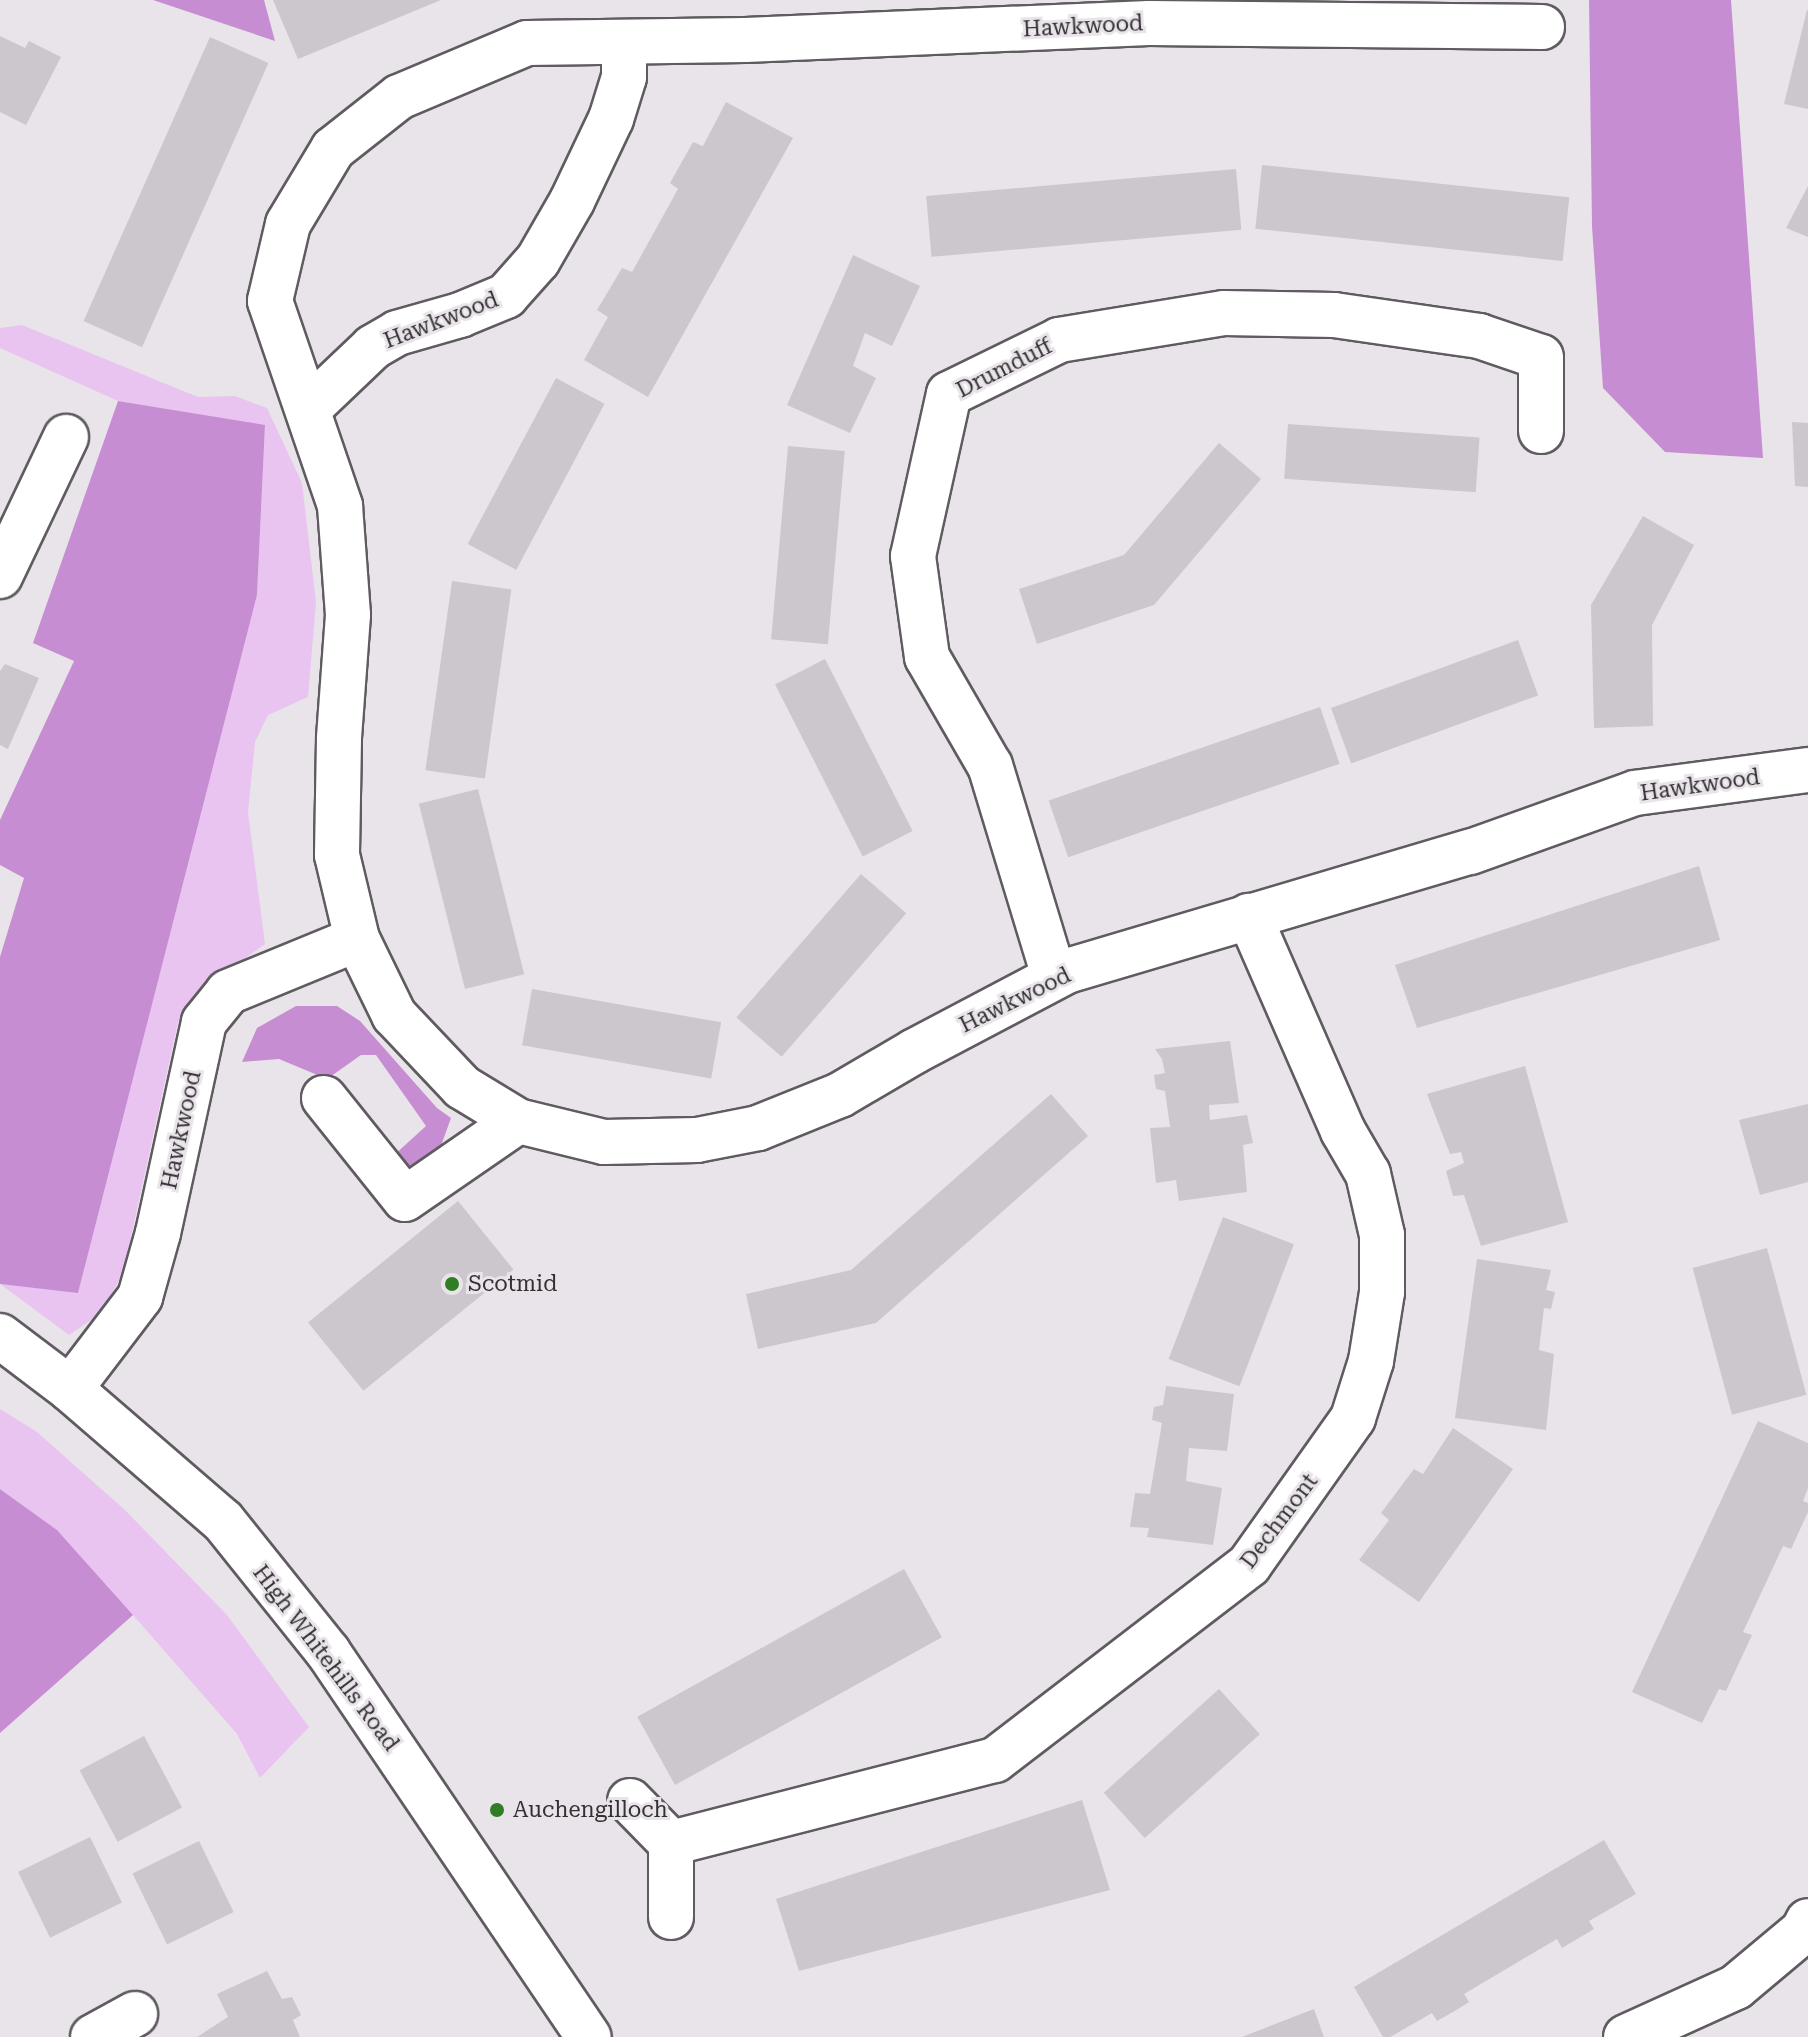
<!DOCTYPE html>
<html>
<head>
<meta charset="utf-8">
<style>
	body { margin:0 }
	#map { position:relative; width:1808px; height:2037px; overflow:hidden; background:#e9e4e9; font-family:"Roboto Serif",serif }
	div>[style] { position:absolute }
	.green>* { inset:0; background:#eac4f1 }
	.forest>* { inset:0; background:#c78dd2 }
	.building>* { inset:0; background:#cbc7cc; transform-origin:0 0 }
	.roads { filter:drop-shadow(2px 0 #5f5b60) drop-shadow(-2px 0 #5f5b60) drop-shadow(0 2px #5f5b60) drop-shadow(0 -2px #5f5b60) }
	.minor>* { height:44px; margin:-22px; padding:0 22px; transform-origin:22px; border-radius:22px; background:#fff }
	.dots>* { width:22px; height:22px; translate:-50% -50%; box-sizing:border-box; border:4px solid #e9e4e9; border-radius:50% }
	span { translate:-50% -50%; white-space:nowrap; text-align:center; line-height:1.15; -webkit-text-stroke:6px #e9e4e9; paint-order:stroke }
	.street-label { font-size:22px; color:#323032 }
	.poi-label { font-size:22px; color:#323032 }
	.left { translate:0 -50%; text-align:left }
</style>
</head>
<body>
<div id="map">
	<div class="green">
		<i style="clip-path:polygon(22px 325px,198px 397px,235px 396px,267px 408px,302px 483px,316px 602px,308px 697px,268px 715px,255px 742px,248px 812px,265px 944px,215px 980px,178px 1022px,123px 1273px,100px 1314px,69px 1335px,0 1284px,78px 1292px,257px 595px,265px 426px,118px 401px,0 348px,0 328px)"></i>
		<i style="clip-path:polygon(0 1409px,37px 1432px,125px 1510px,227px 1615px,309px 1727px,260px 1778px,237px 1734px,133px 1615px,57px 1530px,0 1489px)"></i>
	</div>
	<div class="forest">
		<i style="clip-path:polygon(153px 0,264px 0,275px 41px)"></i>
		<i style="clip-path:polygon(1589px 0,1731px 0,1763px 458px,1665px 452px,1603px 388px,1592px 226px)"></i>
		<i style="clip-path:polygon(118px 401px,265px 425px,257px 595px,78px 1293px,0 1284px,0 957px,24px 878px,0 865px,0 820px,74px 661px,33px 643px)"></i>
		<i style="clip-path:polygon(296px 1006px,337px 1006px,360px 1021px,437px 1108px,451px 1118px,438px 1154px,420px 1170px,392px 1157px,426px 1126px,376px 1055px,361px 1055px,327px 1079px,279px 1059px,242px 1062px,257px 1028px)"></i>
		<i style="clip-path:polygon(0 1489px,57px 1530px,133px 1615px,0 1733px)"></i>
	</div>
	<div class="building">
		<i style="clip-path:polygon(273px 0,441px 0,298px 59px)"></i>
		<i style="clip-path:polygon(1807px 10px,1808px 10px,1808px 109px,1784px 104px)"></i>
		<i style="clip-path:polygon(0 36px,25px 48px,29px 41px,61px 57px,26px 125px,0 112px)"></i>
		<i style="left:210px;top:37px;width:64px;height:311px;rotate:24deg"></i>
		<i style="clip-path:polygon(726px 102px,793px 138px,648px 397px,584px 360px,608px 317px,597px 310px,622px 268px,632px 272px,678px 189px,670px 183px,693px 142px,703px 146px)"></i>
		<i style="left:1262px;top:165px;width:309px;height:64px;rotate:6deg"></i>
		<i style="left:1236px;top:169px;width:61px;height:311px;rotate:85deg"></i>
		<i style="clip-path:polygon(1808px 186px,1808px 237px,1786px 228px)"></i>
		<i style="clip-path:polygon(853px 255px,920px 286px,892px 346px,865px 333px,853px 366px,876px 378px,850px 433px,787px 405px)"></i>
		<i style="left:556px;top:378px;width:55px;height:188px;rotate:28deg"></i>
		<i style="clip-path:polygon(1792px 422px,1808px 423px,1808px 487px,1795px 486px)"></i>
		<i style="left:1288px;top:424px;width:192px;height:55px;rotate:4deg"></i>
		<i style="clip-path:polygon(1219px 443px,1261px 479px,1154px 605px,1037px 644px,1019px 589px,1124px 555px)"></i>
		<i style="left:788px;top:446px;width:57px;height:194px;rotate:5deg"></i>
		<i style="clip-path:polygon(1643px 516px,1694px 545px,1652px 625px,1653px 726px,1594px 728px,1591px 605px)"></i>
		<i style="left:452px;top:581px;width:60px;height:191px;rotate:8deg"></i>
		<i style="left:1518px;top:640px;width:59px;height:199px;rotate:70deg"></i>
		<i style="left:825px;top:659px;width:193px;height:56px;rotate:63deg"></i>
		<i style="clip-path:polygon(5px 664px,39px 678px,8px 749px,0 745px,0 671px)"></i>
		<i style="left:1320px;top:707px;width:60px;height:287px;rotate:71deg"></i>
		<i style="left:478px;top:789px;width:191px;height:61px;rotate:76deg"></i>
		<i style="clip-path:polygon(1699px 866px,1720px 940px,1417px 1028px,1395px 965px)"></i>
		<i style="left:861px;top:874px;width:60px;height:190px;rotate:41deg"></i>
		<i style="left:532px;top:989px;width:192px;height:57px;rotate:10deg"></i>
		<i style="clip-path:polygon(1230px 1041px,1239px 1103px,1209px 1105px,1210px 1120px,1247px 1115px,1253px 1143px,1243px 1145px,1247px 1192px,1179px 1201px,1176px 1180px,1156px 1183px,1150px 1128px,1170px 1127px,1165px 1091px,1156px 1089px,1154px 1075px,1165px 1073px,1162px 1059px,1155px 1049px)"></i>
		<i style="clip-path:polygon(1525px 1066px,1568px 1222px,1481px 1246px,1464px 1195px,1453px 1196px,1446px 1171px,1464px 1163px,1461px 1152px,1450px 1154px,1427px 1094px)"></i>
		<i style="clip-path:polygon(1051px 1094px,1088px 1136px,876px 1323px,758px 1349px,746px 1294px,851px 1270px)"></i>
		<i style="clip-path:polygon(1808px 1104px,1808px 1182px,1760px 1195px,1739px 1120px)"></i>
		<i style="left:458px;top:1201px;width:88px;height:193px;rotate:51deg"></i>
		<i style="left:1223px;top:1217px;width:76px;height:152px;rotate:21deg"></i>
		<i style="left:1767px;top:1248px;width:152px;height:77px;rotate:75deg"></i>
		<i style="clip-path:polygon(1477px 1259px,1551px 1270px,1546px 1290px,1555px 1292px,1551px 1309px,1544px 1308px,1539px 1350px,1554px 1354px,1546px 1430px,1455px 1418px)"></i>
		<i style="clip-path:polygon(1166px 1386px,1234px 1394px,1227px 1451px,1189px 1448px,1186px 1481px,1222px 1488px,1213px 1545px,1147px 1537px,1149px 1528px,1130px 1527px,1135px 1493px,1150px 1494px,1162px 1423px,1152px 1420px,1154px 1407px,1163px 1405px)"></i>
		<i style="clip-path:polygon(1758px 1421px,1808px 1443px,1808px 1488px,1803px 1501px,1808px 1503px,1808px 1512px,1791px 1549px,1783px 1546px,1743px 1632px,1752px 1635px,1726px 1691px,1719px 1689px,1702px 1723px,1632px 1692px)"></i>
		<i style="clip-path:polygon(1453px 1428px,1513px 1469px,1419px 1602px,1359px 1560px,1389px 1520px,1381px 1513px,1414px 1469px,1423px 1474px)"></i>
		<i style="left:904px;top:1569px;width:78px;height:305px;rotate:61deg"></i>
		<i style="left:1219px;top:1689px;width:61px;height:155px;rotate:48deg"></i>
		<i style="left:144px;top:1736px;width:81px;height:73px;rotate:62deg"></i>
		<i style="clip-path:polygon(1082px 1800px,1110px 1890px,799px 1971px,776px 1899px)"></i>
		<i style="left:90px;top:1837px;width:73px;height:80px;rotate:64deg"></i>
		<i style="clip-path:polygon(1604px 1840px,1636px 1894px,1589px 1921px,1594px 1929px,1562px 1948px,1557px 1939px,1464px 1994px,1469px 2002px,1453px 2012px,1437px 2021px,1432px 2013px,1390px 2037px,1383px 2037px,1354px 1987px)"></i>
		<i style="left:199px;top:1841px;width:79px;height:74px;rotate:64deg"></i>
		<i style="clip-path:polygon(267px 1971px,282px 1999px,292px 1997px,301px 2015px,293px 2020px,300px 2037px,197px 2037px,228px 2017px,217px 1994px)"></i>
		<i style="clip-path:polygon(1314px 2009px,1324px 2037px,1242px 2037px)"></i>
	</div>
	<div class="roads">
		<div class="minor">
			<i style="left:1542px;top:27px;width:393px;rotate:-179.4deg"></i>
			<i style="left:1149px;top:23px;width:404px;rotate:177.6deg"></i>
			<i style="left:745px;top:40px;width:218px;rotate:179.2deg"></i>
			<i style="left:527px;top:43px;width:139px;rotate:157.1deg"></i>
			<i style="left:399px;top:97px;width:84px;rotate:141.8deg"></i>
			<i style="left:333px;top:149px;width:87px;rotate:121deg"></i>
			<i style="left:288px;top:224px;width:79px;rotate:103.2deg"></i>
			<i style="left:270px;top:301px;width:217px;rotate:71.1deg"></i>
			<i style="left:340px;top:506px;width:109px;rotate:85.8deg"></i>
			<i style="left:348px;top:615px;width:124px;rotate:94.2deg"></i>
			<i style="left:339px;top:739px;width:116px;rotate:91deg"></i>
			<i style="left:337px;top:855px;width:86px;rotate:76.6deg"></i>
			<i style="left:357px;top:939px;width:85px;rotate:64deg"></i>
			<i style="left:394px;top:1015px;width:99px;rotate:46.6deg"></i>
			<i style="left:462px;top:1087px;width:66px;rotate:31.3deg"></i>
			<i style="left:518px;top:1121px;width:89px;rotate:13.7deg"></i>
			<i style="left:604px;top:1142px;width:93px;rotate:-1.2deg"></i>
			<i style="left:697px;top:1140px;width:62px;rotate:-11.1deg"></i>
			<i style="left:758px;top:1128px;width:88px;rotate:-21.9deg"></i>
			<i style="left:840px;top:1095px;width:87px;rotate:-30.4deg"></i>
			<i style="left:915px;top:1051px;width:172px;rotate:-27.8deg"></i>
			<i style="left:1067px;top:971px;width:420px;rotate:-16.5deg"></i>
			<i style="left:1470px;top:852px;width:175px;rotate:-19.7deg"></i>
			<i style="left:1635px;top:793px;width:175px;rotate:-7.6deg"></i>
			<i style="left:309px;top:408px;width:88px;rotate:-43.6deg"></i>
			<i style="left:373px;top:347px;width:28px;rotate:-30deg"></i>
			<i style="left:397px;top:333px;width:66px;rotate:-15.9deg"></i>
			<i style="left:460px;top:315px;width:50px;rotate:-22.4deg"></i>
			<i style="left:506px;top:296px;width:48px;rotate:-48.4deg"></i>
			<i style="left:538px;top:260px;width:68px;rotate:-60deg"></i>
			<i style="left:572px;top:201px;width:91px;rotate:-64.6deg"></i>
			<i style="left:611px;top:119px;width:44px;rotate:-72.8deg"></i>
			<i style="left:624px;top:77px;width:33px;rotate:-90deg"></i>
			<i style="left:0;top:576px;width:154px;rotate:-64.6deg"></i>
			<i style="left:1054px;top:976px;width:220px;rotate:-106.9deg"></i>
			<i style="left:990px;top:766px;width:126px;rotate:-120deg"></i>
			<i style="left:927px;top:657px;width:102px;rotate:-97.9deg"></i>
			<i style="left:913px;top:556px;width:166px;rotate:-77.5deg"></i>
			<i style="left:949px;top:394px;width:123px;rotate:-26.1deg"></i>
			<i style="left:1059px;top:340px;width:167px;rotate:-9.3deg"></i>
			<i style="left:1224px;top:313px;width:110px;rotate:1deg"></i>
			<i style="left:1334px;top:315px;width:147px;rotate:8.2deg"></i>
			<i style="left:1479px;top:336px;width:65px;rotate:18.7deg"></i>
			<i style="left:1541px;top:357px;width:74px;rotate:90deg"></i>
			<i style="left:324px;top:1098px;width:129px;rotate:51.3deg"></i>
			<i style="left:405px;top:1199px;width:137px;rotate:-34.6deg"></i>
			<i style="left:0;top:1336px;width:88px;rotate:37.1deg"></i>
			<i style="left:70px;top:1389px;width:202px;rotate:40.8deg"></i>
			<i style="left:223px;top:1521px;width:168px;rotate:51.3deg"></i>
			<i style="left:328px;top:1652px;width:465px;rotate:55.9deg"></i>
			<i style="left:70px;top:1389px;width:116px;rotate:-52.7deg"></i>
			<i style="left:140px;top:1297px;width:66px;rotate:-74.3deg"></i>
			<i style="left:158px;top:1233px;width:216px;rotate:-77.7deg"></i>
			<i style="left:204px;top:1022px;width:38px;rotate:-51deg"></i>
			<i style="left:228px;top:992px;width:139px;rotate:-22.3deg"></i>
			<i style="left:630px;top:1801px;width:59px;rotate:45.7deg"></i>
			<i style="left:671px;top:1843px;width:74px;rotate:90deg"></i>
			<i style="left:671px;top:1843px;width:334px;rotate:-14.4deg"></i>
			<i style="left:995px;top:1760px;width:320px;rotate:-37.5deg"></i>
			<i style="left:1249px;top:1565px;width:180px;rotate:-54.7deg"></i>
			<i style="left:1353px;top:1418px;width:60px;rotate:-72.5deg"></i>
			<i style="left:1371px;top:1361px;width:70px;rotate:-80.9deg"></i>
			<i style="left:1382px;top:1292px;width:57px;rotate:-90deg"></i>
			<i style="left:1382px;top:1235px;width:63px;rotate:-102.9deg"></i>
			<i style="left:1368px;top:1174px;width:50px;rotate:-120.2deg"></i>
			<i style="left:1343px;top:1131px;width:235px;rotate:-113.6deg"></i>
			<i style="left:93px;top:2037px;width:48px;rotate:-28.7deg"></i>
			<i style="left:1626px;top:2037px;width:121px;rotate:-24.4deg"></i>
			<i style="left:1736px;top:1987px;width:87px;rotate:-39.9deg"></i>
			<i style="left:1803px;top:1931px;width:11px;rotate:-63deg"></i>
		</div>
	</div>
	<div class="dots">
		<i style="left:452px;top:1284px;background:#307d25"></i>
		<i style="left:497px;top:1810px;background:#307d25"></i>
	</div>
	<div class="street-label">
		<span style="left:1083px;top:26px;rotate:-3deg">Hawkwood</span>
		<span style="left:441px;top:320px;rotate:-21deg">Hawkwood</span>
		<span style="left:1004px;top:368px;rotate:-27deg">Drumduff</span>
		<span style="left:1700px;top:785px;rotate:-8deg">Hawkwood</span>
		<span style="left:1015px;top:1000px;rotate:-26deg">Hawkwood</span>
		<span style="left:181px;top:1130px;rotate:-78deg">Hawkwood</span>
		<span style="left:1279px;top:1521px;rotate:-53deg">Dechmont</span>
		<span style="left:326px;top:1658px;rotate:53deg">High Whitehills Road</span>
	</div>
	<div class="poi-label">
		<span class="left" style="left:468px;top:1284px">Scotmid</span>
		<span class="left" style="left:513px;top:1810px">Auchengilloch</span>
	</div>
</div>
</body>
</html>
